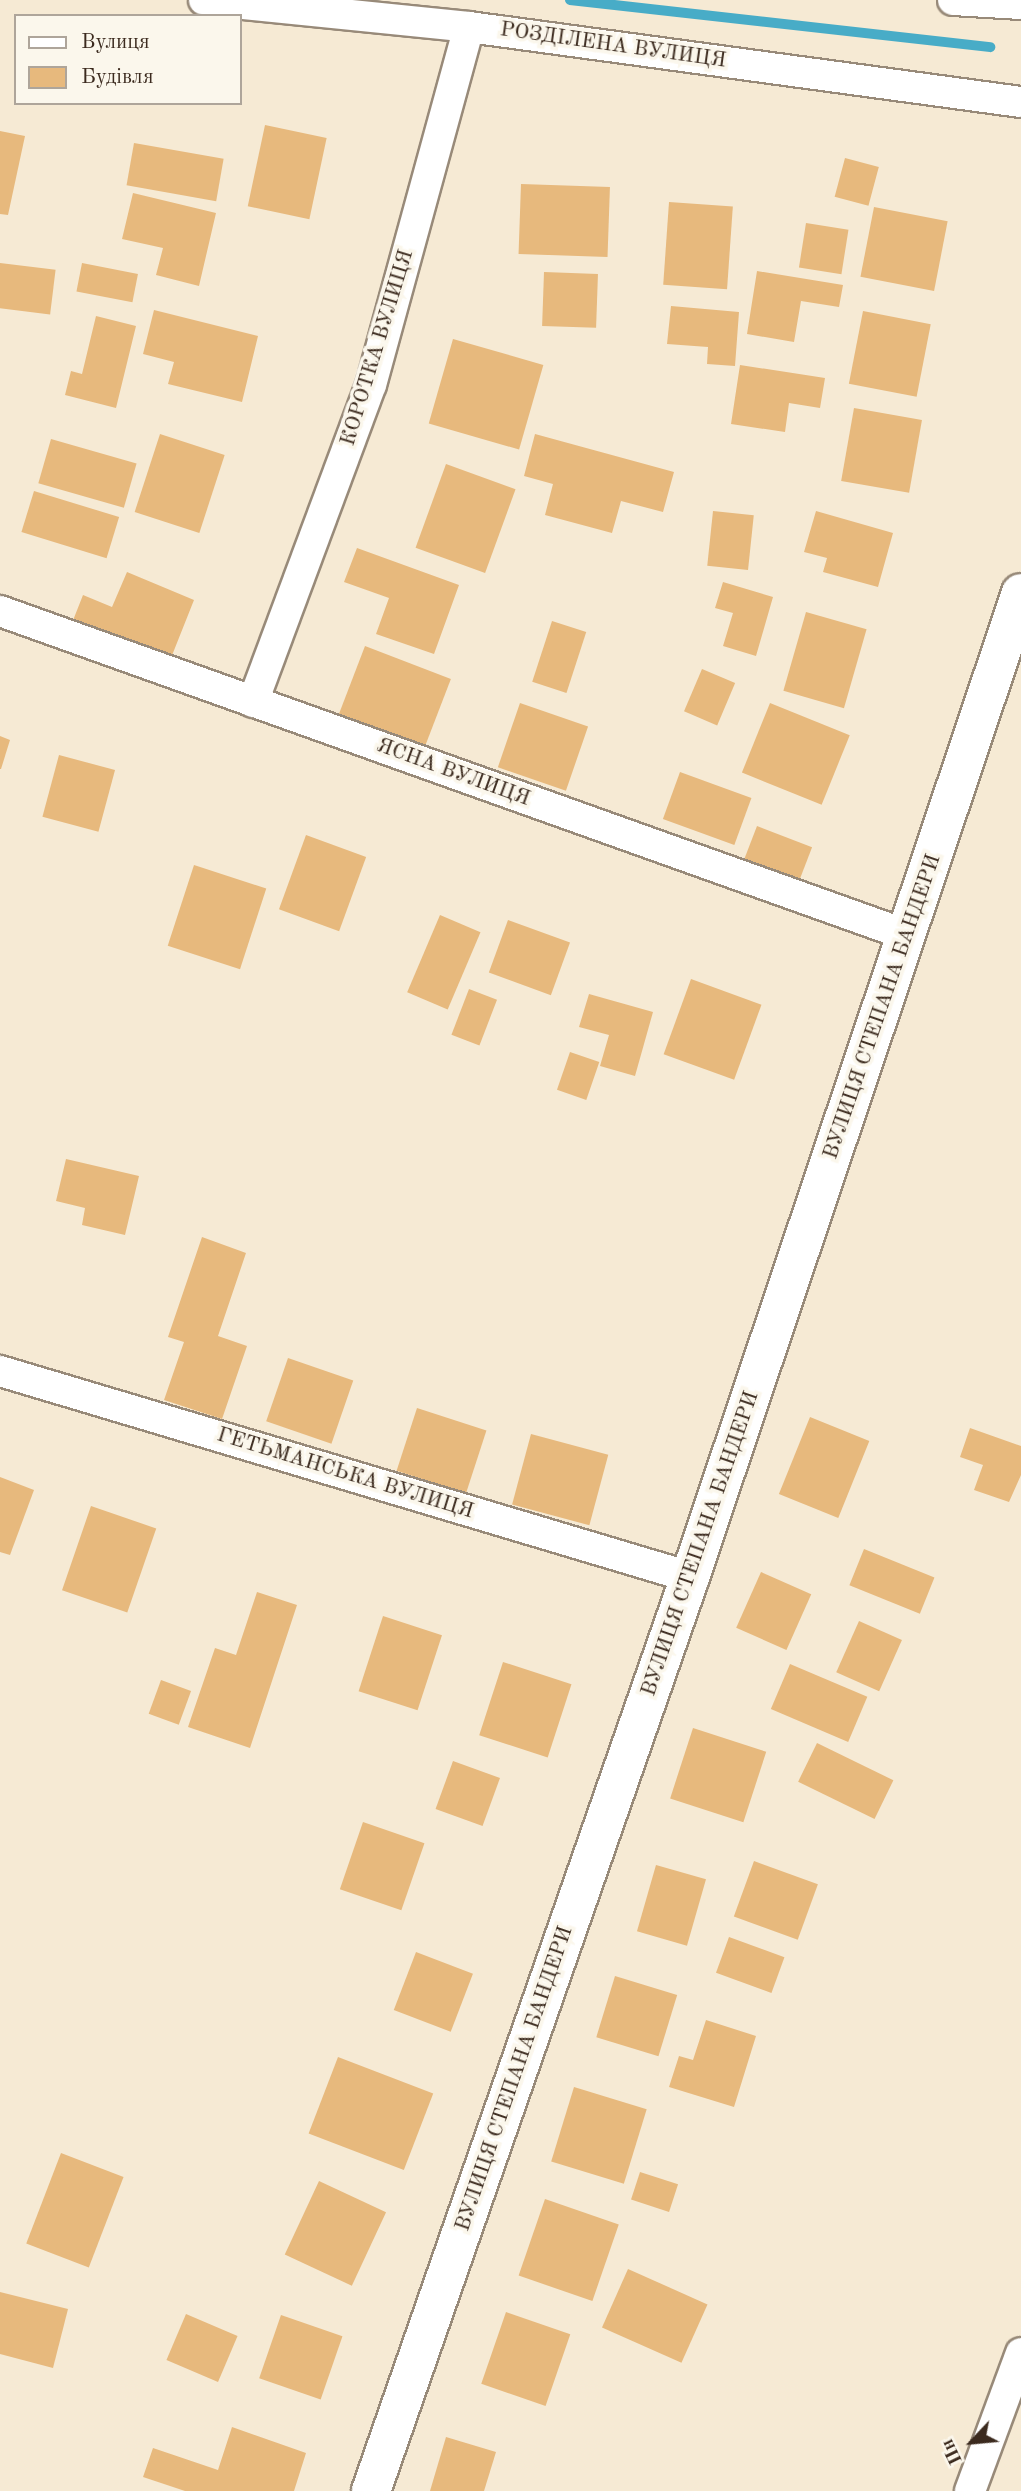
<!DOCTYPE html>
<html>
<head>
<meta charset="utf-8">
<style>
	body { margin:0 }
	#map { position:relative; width:1021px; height:2491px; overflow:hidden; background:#f6ead4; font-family:"Old Standard TT",serif }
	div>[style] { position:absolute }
	.stream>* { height:10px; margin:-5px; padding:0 5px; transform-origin:5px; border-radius:5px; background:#48acc7 }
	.building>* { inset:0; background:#e7b97d; transform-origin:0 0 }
	.roads { filter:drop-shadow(2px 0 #988a79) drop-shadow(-2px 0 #988a79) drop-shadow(0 2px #988a79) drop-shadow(0 -2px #988a79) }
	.street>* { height:30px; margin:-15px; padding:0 15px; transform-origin:15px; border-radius:15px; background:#fff }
	.secondary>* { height:38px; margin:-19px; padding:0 19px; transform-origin:19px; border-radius:19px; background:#fff }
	span { translate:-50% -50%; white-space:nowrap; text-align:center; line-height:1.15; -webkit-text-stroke:7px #fbf7ec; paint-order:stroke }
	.street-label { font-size:21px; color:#3b2a1e }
	.legend { position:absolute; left:14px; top:14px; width:228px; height:91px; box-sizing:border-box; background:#fbf7ec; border:2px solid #aea59a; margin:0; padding:9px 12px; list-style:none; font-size:21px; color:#3b2a1e }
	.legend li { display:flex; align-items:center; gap:14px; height:35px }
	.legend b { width:35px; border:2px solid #aea59a }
	.north { position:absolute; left:937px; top:2407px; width:70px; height:70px; -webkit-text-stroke:5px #fbf7ec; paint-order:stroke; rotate:244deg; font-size:19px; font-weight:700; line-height:28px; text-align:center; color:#3b2a1e }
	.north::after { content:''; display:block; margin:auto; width:24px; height:32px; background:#3b2a1e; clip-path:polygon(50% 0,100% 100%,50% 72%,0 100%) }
</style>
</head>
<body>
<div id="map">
	<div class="stream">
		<i style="left:570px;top:0;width:423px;rotate:6.4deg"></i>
	</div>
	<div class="building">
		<i style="left:265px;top:125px;width:63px;height:83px;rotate:12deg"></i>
		<i style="clip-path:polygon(0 131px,25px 136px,8px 215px,0 214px)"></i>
		<i style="left:134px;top:143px;width:91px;height:43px;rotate:10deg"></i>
		<i style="left:845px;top:158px;width:35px;height:40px;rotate:15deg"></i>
		<i style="left:521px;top:184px;width:89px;height:70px;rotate:2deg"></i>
		<i style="clip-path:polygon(133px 193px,216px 213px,199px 286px,156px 275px,163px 248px,122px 239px)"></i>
		<i style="left:669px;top:202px;width:64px;height:83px;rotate:4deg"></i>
		<i style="left:874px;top:207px;width:75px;height:71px;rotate:11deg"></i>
		<i style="left:806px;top:223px;width:43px;height:45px;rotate:9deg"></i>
		<i style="left:0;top:263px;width:56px;height:45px;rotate:7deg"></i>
		<i style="left:82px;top:263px;width:57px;height:29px;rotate:11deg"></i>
		<i style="clip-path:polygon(757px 271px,843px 285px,839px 307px,801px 301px,794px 342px,747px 334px)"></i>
		<i style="left:544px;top:272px;width:54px;height:54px;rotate:2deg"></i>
		<i style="clip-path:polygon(671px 306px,739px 312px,735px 366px,707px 364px,708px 347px,667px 344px)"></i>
		<i style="clip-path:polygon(154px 310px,258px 336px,242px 402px,168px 384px,174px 362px,143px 354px)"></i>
		<i style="left:863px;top:311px;width:69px;height:74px;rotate:11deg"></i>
		<i style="clip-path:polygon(96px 316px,136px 326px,116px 408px,65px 395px,71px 371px,82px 374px)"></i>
		<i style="left:453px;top:339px;width:94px;height:88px;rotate:16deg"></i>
		<i style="clip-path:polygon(740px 365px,825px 378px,820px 408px,789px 403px,785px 432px,731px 424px)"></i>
		<i style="left:854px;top:408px;width:69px;height:74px;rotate:10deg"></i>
		<i style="left:160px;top:434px;width:68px;height:82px;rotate:18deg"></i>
		<i style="clip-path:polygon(535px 434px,674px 472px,663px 512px,621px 501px,612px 533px,545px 515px,553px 484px,524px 476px)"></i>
		<i style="left:51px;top:439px;width:89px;height:46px;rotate:16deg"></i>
		<i style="left:446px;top:464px;width:74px;height:89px;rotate:20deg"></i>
		<i style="left:34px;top:491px;width:89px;height:43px;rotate:17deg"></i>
		<i style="left:713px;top:511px;width:41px;height:55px;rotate:6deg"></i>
		<i style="clip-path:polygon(816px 511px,893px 533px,878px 587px,823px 572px,827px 558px,804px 552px)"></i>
		<i style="clip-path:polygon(357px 548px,459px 585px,434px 654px,376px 634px,389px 598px,344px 582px)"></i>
		<i style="clip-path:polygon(127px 572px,194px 600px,167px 668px,70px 628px,83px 595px,112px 607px)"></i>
		<i style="clip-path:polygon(723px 582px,773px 597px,756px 656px,723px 646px,733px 613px,715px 608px)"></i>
		<i style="left:806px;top:612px;width:63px;height:82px;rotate:16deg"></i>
		<i style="left:552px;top:621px;width:36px;height:64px;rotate:18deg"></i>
		<i style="left:365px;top:646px;width:92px;height:77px;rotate:21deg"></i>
		<i style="left:702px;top:669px;width:36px;height:46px;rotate:23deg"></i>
		<i style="left:520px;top:703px;width:72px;height:68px;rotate:19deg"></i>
		<i style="left:770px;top:703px;width:86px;height:75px;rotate:22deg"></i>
		<i style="clip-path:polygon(0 736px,10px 740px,1px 769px,0 769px)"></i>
		<i style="left:59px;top:755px;width:58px;height:64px;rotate:15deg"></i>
		<i style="left:680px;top:772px;width:76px;height:50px;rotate:20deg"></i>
		<i style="left:757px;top:826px;width:59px;height:44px;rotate:21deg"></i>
		<i style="left:306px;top:835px;width:64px;height:79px;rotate:20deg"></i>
		<i style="left:194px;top:865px;width:76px;height:85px;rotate:18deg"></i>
		<i style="left:440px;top:915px;width:44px;height:84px;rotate:23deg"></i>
		<i style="left:508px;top:920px;width:66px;height:56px;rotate:20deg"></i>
		<i style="left:691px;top:979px;width:75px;height:80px;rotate:20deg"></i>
		<i style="left:469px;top:989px;width:30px;height:49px;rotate:21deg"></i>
		<i style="clip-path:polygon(589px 994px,653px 1012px,635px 1076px,600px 1066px,609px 1035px,579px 1027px)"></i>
		<i style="left:570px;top:1052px;width:31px;height:40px;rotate:19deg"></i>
		<i style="clip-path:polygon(66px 1159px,139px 1176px,125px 1235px,82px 1225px,85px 1208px,56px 1201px)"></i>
		<i style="clip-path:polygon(202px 1237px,246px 1253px,218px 1336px,247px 1346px,222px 1419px,164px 1400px,184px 1342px,168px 1337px)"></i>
		<i style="left:288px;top:1358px;width:69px;height:67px;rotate:19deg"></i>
		<i style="left:417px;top:1408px;width:73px;height:66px;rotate:18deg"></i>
		<i style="left:810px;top:1417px;width:64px;height:83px;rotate:22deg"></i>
		<i style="clip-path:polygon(970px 1428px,1021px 1446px,1021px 1475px,1009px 1502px,974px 1490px,983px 1465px,960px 1457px)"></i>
		<i style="left:531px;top:1434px;width:80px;height:73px;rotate:15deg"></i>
		<i style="clip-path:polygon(0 1477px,34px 1490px,10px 1555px,0 1552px)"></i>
		<i style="left:91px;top:1506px;width:69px;height:89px;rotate:19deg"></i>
		<i style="left:864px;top:1549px;width:76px;height:39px;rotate:22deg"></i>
		<i style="left:761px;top:1572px;width:55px;height:61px;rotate:24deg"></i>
		<i style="clip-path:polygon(257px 1592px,297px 1605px,250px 1748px,188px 1727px,215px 1648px,236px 1655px)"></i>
		<i style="left:383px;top:1616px;width:62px;height:79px;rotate:18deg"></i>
		<i style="left:859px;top:1621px;width:47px;height:56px;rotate:24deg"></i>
		<i style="left:503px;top:1662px;width:72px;height:77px;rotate:18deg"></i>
		<i style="left:790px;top:1664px;width:84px;height:49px;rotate:23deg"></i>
		<i style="left:161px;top:1680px;width:32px;height:36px;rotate:20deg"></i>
		<i style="left:693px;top:1728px;width:77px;height:74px;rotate:18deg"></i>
		<i style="left:817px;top:1743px;width:85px;height:43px;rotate:26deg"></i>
		<i style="left:453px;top:1761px;width:50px;height:51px;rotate:20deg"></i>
		<i style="left:363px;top:1822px;width:65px;height:71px;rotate:19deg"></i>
		<i style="left:754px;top:1861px;width:68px;height:59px;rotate:20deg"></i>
		<i style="left:656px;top:1865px;width:52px;height:69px;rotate:16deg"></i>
		<i style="left:729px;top:1937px;width:59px;height:38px;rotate:20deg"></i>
		<i style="left:416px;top:1952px;width:61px;height:62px;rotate:21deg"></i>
		<i style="left:615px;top:1976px;width:65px;height:64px;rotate:17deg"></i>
		<i style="clip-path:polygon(706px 2020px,756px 2036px,734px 2107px,669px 2087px,679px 2056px,693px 2060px)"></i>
		<i style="left:338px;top:2057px;width:102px;height:82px;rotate:21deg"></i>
		<i style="left:574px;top:2087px;width:76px;height:78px;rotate:17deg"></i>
		<i style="left:61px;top:2153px;width:67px;height:97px;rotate:21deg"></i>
		<i style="left:640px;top:2172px;width:40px;height:29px;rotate:18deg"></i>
		<i style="left:319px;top:2181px;width:74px;height:81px;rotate:25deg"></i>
		<i style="left:545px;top:2199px;width:78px;height:81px;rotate:19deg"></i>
		<i style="left:628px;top:2269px;width:87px;height:64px;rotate:24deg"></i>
		<i style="clip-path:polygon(0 2292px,68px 2309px,53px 2368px,0 2354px)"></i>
		<i style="left:506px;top:2312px;width:68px;height:76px;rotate:19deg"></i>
		<i style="left:186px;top:2314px;width:56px;height:50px;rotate:23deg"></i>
		<i style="left:281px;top:2315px;width:65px;height:67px;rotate:19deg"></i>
		<i style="clip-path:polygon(232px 2427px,306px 2453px,294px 2491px,185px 2491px,143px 2477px,153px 2448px,218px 2470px)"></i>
		<i style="clip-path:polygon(446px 2437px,496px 2452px,484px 2491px,430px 2491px)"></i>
	</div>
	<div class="roads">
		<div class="street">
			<i style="left:204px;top:0;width:266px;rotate:5.8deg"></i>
			<i style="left:469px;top:27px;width:557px;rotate:7.74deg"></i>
			<i style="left:953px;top:0;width:68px;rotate:3.4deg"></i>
			<i style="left:0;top:611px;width:963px;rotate:19.66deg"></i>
			<i style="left:253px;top:702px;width:338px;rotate:-69.6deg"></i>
			<i style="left:371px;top:385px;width:371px;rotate:-74.7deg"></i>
			<i style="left:0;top:1371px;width:720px;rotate:16.62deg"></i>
			<i style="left:970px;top:2491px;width:147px;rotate:-69.7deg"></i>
		</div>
		<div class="secondary">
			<i style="left:371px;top:2491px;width:968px;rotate:-70.76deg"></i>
			<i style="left:690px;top:1577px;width:1038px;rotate:-71.41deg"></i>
		</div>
	</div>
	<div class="street-label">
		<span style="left:613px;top:46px;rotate:8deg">РОЗДІЛЕНА ВУЛИЦЯ</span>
		<span style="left:378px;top:348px;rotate:-73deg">КОРОТКА ВУЛИЦЯ</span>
		<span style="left:453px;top:773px;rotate:20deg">ЯСНА ВУЛИЦЯ</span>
		<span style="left:883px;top:1007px;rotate:-71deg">ВУЛИЦЯ СТЕПАНА БАНДЕРИ</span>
		<span style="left:345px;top:1474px;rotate:17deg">ГЕТЬМАНСЬКА ВУЛИЦЯ</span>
		<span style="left:701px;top:1544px;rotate:-71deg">ВУЛИЦЯ СТЕПАНА БАНДЕРИ</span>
		<span style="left:515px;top:2079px;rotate:-71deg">ВУЛИЦЯ СТЕПАНА БАНДЕРИ</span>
	</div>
	<ul class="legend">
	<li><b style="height:9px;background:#fff"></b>Вулиця</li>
	<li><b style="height:19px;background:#e7b97d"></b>Будівля</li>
	</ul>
	<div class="north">Пн</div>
</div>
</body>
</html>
